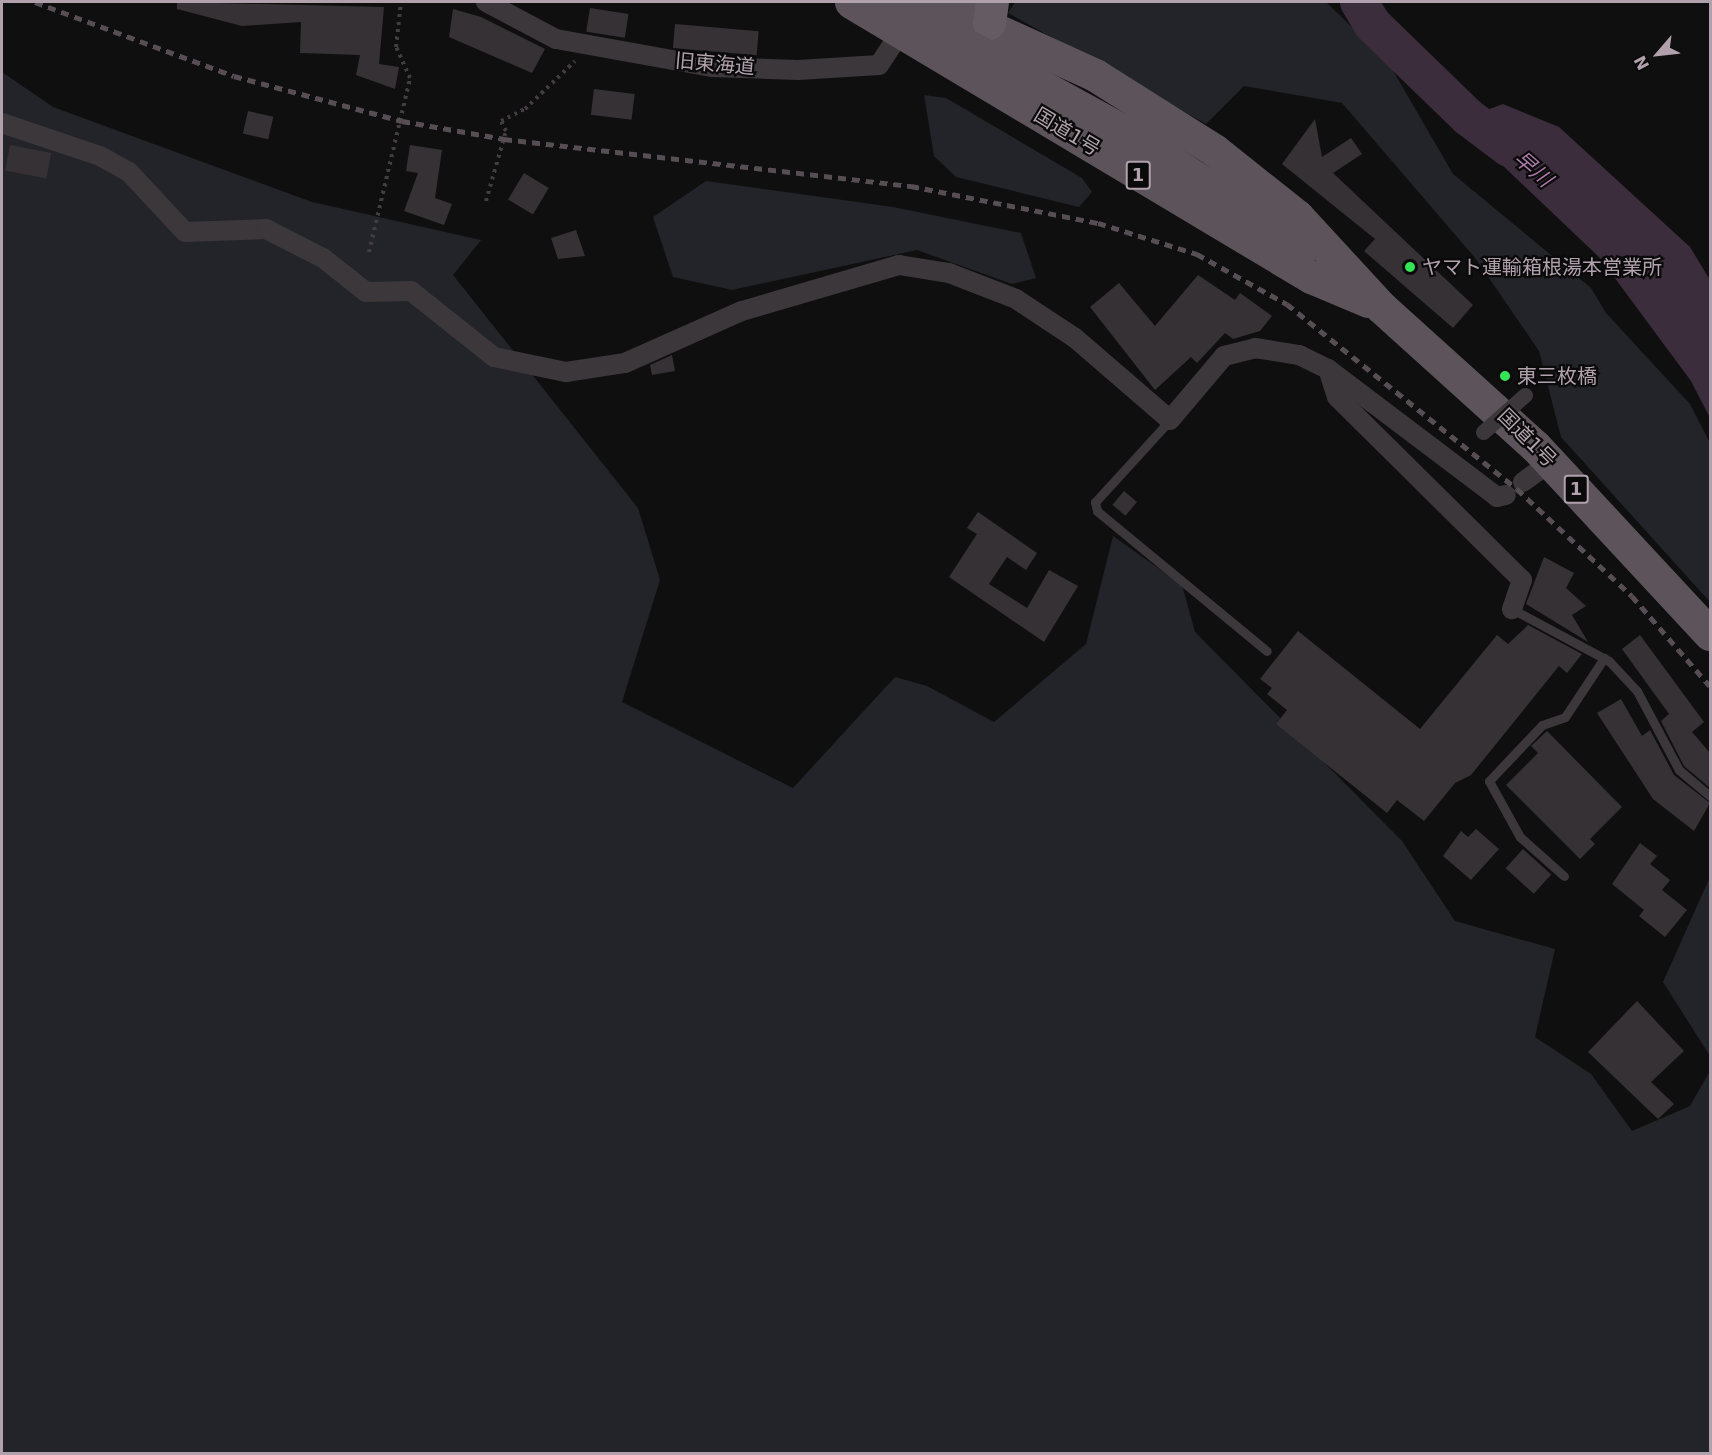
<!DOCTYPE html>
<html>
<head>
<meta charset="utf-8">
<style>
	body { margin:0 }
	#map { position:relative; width:1712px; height:1455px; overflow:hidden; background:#100f0f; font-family:"DejaVu Sans","Noto Sans JP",sans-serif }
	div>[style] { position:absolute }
	.green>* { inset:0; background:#222429 }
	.water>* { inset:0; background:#3c2d3c }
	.river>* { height:38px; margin:-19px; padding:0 19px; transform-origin:19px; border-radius:19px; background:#3c2d3c }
	.building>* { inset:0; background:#353134; transform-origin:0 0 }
	.path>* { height:4px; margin-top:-2px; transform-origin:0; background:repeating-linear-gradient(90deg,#433c41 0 3px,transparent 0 7.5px) }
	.service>* { height:9px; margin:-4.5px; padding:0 4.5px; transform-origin:4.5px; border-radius:4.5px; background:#3c373a }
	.minor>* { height:20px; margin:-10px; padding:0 10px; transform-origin:10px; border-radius:10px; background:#3c373a }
	.trunk>* { height:33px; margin:-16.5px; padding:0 16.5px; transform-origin:16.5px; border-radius:16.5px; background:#5c545a }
	.motorway>* { height:33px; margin:-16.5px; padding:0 16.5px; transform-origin:16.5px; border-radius:16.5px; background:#655c63 }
	.rail>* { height:4.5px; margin-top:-2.25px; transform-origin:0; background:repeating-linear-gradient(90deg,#564e54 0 8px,transparent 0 14px) }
	.pedestrian-bridge>* { height:15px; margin:-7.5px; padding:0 7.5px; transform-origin:7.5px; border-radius:7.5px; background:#3c373a }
	.trunk-bridge>* { height:33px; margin:-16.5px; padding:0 16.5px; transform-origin:16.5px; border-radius:16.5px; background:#5c545a }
	.dots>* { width:16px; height:16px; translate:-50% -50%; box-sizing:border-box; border:3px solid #0b0a0a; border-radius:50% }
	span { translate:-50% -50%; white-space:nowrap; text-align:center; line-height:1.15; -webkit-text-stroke:4.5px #0b0a0a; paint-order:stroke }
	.shield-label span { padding:2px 4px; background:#0b0a0a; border:2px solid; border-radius:4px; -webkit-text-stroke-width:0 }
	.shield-label { font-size:18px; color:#b0a1ad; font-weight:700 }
	.street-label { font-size:20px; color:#b0a1ad }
	.poi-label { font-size:20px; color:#b0a1ad }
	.left { translate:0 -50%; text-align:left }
	.water-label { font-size:21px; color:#aa79a9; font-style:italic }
	.frame { position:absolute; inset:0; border:3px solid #b0a1ad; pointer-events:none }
	.north { position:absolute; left:1628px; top:24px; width:60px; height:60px; -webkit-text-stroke:4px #0b0a0a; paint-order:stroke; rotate:242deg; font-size:16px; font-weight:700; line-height:24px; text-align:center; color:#b0a1ad }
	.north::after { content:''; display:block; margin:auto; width:21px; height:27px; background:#b0a1ad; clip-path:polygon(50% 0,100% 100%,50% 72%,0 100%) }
</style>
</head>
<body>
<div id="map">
	<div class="green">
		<i style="clip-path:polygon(1015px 2px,1326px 2px,1388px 62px,1453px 174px,1591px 288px,1606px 313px,1690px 404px,1710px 443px,1710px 602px,1561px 437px,1539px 351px,1476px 259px,1342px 103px,1244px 86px,1206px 124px,1008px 13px)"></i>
		<i style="clip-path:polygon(2px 72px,53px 107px,312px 202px,481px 240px,453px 275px,638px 508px,660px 580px,622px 702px,793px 788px,895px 677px,927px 686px,994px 722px,1086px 644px,1113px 536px,1182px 585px,1195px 632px,1402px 841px,1455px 921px,1555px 949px,1535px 1037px,1591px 1074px,1632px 1131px,1690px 1106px,1710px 1071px,1710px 1453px,2px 1453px)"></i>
		<i style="clip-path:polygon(924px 95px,946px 98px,1082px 178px,1092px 192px,1079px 207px,956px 177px,934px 156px)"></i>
		<i style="clip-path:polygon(706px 181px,893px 207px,1021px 233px,1036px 278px,1012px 284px,917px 250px,732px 290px,673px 277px,653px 217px)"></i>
		<i style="clip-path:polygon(1710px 877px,1710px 1056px,1663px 982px)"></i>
	</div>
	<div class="water">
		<i style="clip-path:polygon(1503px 104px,1559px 127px,1690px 247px,1710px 280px,1710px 418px,1691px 381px,1600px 258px,1479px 143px,1468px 117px)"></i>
	</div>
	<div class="river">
		<i style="left:1359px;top:2px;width:26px;rotate:59deg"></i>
		<i style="left:1372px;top:24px;width:134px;rotate:44.1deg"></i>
		<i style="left:1468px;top:117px;width:51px;rotate:37.1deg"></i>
	</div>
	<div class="building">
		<i style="clip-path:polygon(177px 2px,384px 7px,379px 64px,399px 67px,395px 89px,356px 75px,360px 55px,300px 53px,301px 22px,242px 26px,177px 9px)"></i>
		<i style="left:590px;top:8px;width:39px;height:24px;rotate:9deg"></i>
		<i style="clip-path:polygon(453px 9px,481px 17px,545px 49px,532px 73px,449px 37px)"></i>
		<i style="left:675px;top:24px;width:84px;height:24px;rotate:5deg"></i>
		<i style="left:594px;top:89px;width:41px;height:26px;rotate:7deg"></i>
		<i style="left:248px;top:111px;width:26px;height:23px;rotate:13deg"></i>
		<i style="clip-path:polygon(1315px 119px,1322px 157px,1351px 138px,1362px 154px,1333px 173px,1473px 305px,1453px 328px,1364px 251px,1375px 239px,1282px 164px)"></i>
		<i style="left:10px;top:145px;width:42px;height:26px;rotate:11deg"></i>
		<i style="clip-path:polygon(410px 145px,442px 150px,435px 198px,452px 204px,444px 225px,404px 211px,418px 173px,406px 171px)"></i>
		<i style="left:524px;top:173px;width:29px;height:31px;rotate:31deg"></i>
		<i style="clip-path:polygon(576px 230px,585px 256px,558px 259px,551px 238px)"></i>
		<i style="clip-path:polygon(1198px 275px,1235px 300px,1240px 293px,1272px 316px,1260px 331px,1233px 339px,1225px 333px,1197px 363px,1191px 357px,1155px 390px,1090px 307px,1119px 283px,1155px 326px)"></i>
		<i style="clip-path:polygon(672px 355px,675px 371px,652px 375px,650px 365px)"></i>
		<i style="left:1124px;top:491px;width:17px;height:18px;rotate:40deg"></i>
		<i style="clip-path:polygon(978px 512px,1037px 553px,1026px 570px,1007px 557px,989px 584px,1027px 608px,1049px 570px,1078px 586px,1044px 642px,949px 577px,977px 534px,967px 528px)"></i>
		<i style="clip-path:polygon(1544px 557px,1574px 573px,1566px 588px,1586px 606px,1572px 615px,1588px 642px,1526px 604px)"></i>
		<i style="clip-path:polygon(1528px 625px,1582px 654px,1567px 673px,1559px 666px,1471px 775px,1455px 783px,1424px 821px,1397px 800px,1387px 813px,1276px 724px,1287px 710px,1267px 694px,1272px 688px,1260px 679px,1298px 631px,1420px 729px,1497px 635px,1508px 644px)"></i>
		<i style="clip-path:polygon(1640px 635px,1704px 722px,1692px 732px,1710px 753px,1710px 788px,1684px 766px,1661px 721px,1669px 714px,1622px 649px)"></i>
		<i style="clip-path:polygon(1621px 699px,1642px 736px,1650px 730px,1674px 775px,1710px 803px,1694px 831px,1653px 799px,1597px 713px)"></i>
		<i style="clip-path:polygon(1547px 731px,1622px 807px,1590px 839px,1595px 844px,1580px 859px,1506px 785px,1538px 753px,1531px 746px)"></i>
		<i style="clip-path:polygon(1476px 829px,1499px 849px,1471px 880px,1443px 856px,1461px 831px,1468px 837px)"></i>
		<i style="clip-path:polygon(1640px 843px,1657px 856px,1650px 864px,1670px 880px,1662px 890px,1687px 910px,1665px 937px,1639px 916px,1644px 910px,1612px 884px)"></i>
		<i style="left:1523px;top:849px;width:38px;height:26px;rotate:42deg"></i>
		<i style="clip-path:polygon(1637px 1001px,1684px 1051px,1651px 1082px,1674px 1104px,1658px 1119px,1588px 1052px)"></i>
	</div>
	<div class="path">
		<i style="left:486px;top:201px;width:73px;rotate:-74.1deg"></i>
		<i style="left:506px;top:131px;width:11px;rotate:-117deg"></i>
		<i style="left:501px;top:121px;width:27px;rotate:-27deg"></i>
		<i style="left:525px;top:109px;width:69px;rotate:-43.8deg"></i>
		<i style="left:369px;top:252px;width:179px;rotate:-76.7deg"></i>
		<i style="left:410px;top:78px;width:34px;rotate:-114deg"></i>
		<i style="left:396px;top:47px;width:45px;rotate:-83.7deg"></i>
	</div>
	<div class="service">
		<i style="left:1170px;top:420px;width:111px;rotate:132.4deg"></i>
		<i style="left:1095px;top:502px;width:9px;rotate:77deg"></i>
		<i style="left:1097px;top:511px;width:220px;rotate:39.5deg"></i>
		<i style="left:1512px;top:609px;width:110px;rotate:28.2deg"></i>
		<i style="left:1609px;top:661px;width:41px;rotate:47deg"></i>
		<i style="left:1637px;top:691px;width:89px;rotate:62deg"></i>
		<i style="left:1679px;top:770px;width:40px;rotate:40deg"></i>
		<i style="left:1564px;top:876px;width:59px;rotate:-138.4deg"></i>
		<i style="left:1520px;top:837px;width:64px;rotate:-119deg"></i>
		<i style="left:1489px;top:781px;width:77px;rotate:-46.6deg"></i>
		<i style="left:1542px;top:725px;width:24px;rotate:-19deg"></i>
		<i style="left:1565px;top:717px;width:71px;rotate:-56.5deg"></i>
	</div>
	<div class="minor">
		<i style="left:486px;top:2px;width:79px;rotate:27.9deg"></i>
		<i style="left:556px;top:39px;width:158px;rotate:10.2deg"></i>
		<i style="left:712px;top:67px;width:86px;rotate:2deg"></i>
		<i style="left:798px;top:70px;width:81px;rotate:-3.5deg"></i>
		<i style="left:879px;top:65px;width:49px;rotate:-56.6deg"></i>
		<i style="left:2px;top:123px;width:103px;rotate:18.6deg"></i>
		<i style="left:100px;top:156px;width:33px;rotate:29deg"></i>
		<i style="left:129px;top:172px;width:82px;rotate:47deg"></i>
		<i style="left:185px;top:232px;width:81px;rotate:-2.1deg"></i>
		<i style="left:266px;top:229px;width:64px;rotate:27deg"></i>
		<i style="left:323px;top:258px;width:55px;rotate:38.3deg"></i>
		<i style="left:366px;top:292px;width:45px;rotate:-1.3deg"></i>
		<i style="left:411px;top:291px;width:106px;rotate:38.5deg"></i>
		<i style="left:494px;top:357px;width:74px;rotate:11.8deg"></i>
		<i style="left:566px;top:372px;width:60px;rotate:-8.7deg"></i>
		<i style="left:625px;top:363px;width:128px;rotate:-24deg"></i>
		<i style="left:742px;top:311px;width:164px;rotate:-16.3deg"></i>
		<i style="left:899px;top:265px;width:51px;rotate:9.1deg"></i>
		<i style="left:949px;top:273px;width:72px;rotate:21.2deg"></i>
		<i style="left:1016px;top:299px;width:71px;rotate:33.5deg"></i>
		<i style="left:1075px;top:338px;width:125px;rotate:40.8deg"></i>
		<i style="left:1170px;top:420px;width:84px;rotate:-49.8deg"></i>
		<i style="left:1224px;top:356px;width:32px;rotate:-14deg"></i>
		<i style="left:1255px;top:348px;width:45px;rotate:9deg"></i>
		<i style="left:1299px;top:355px;width:32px;rotate:26deg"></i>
		<i style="left:1328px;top:369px;width:212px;rotate:37.1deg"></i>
		<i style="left:1497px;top:497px;width:9px;rotate:-13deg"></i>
		<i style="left:1328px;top:369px;width:29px;rotate:72deg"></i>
		<i style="left:1337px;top:397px;width:260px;rotate:44.7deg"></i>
		<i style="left:1522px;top:580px;width:31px;rotate:109deg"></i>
		<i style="left:1523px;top:482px;width:34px;rotate:-36deg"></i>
	</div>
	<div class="trunk">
		<i style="left:851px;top:2px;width:536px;rotate:30.87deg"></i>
		<i style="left:1311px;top:277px;width:62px;rotate:22.8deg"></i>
		<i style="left:935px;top:2px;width:176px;rotate:24.5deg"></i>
		<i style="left:1095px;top:75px;width:141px;rotate:32.2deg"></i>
		<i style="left:1214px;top:150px;width:106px;rotate:38.5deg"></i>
		<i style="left:1297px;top:216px;width:124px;rotate:47.3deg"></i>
		<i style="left:1381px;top:307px;width:207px;rotate:42.1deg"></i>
		<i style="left:1535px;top:446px;width:257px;rotate:47.1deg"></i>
		<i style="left:1138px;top:139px;width:197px;rotate:33.9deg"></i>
	</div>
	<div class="motorway">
		<i style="left:989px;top:23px;width:21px;rotate:-82deg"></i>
	</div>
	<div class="rail">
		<i style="left:35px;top:2px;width:212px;rotate:20.4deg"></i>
		<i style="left:234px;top:76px;width:174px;rotate:15deg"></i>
		<i style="left:402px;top:121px;width:104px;rotate:10deg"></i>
		<i style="left:504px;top:139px;width:410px;rotate:6.6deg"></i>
		<i style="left:911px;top:186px;width:191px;rotate:11.2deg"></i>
		<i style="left:1098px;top:223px;width:104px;rotate:17.4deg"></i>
		<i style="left:1197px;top:254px;width:103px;rotate:29.1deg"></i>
		<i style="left:1287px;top:304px;width:295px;rotate:38.8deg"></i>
		<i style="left:1517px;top:489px;width:157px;rotate:42.9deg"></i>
		<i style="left:1632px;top:596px;width:119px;rotate:49.1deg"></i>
	</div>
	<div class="pedestrian-bridge">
		<i style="left:1483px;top:432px;width:56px;rotate:-41.4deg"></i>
	</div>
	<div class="trunk-bridge">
		<i style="left:888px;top:2px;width:285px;rotate:28.7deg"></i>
	</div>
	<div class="dots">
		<i style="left:1410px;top:267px;background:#33e456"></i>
		<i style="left:1505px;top:376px;background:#33e456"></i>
	</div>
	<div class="shield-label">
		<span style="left:1138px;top:175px">1</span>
		<span style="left:1576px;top:489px">1</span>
	</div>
	<div class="street-label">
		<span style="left:715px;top:64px;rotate:5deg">旧東海道</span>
		<span style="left:1067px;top:132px;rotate:31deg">国道1号</span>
		<span style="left:1527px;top:438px;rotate:45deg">国道1号</span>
	</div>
	<div class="poi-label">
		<span class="left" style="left:1422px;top:267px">ヤマト運輸箱根湯本営業所</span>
		<span class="left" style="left:1517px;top:376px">東三枚橋</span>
	</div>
	<div class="water-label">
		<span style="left:1533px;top:169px;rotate:41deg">早川</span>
	</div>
	<div class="frame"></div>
	<div class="north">N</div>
</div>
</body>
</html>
